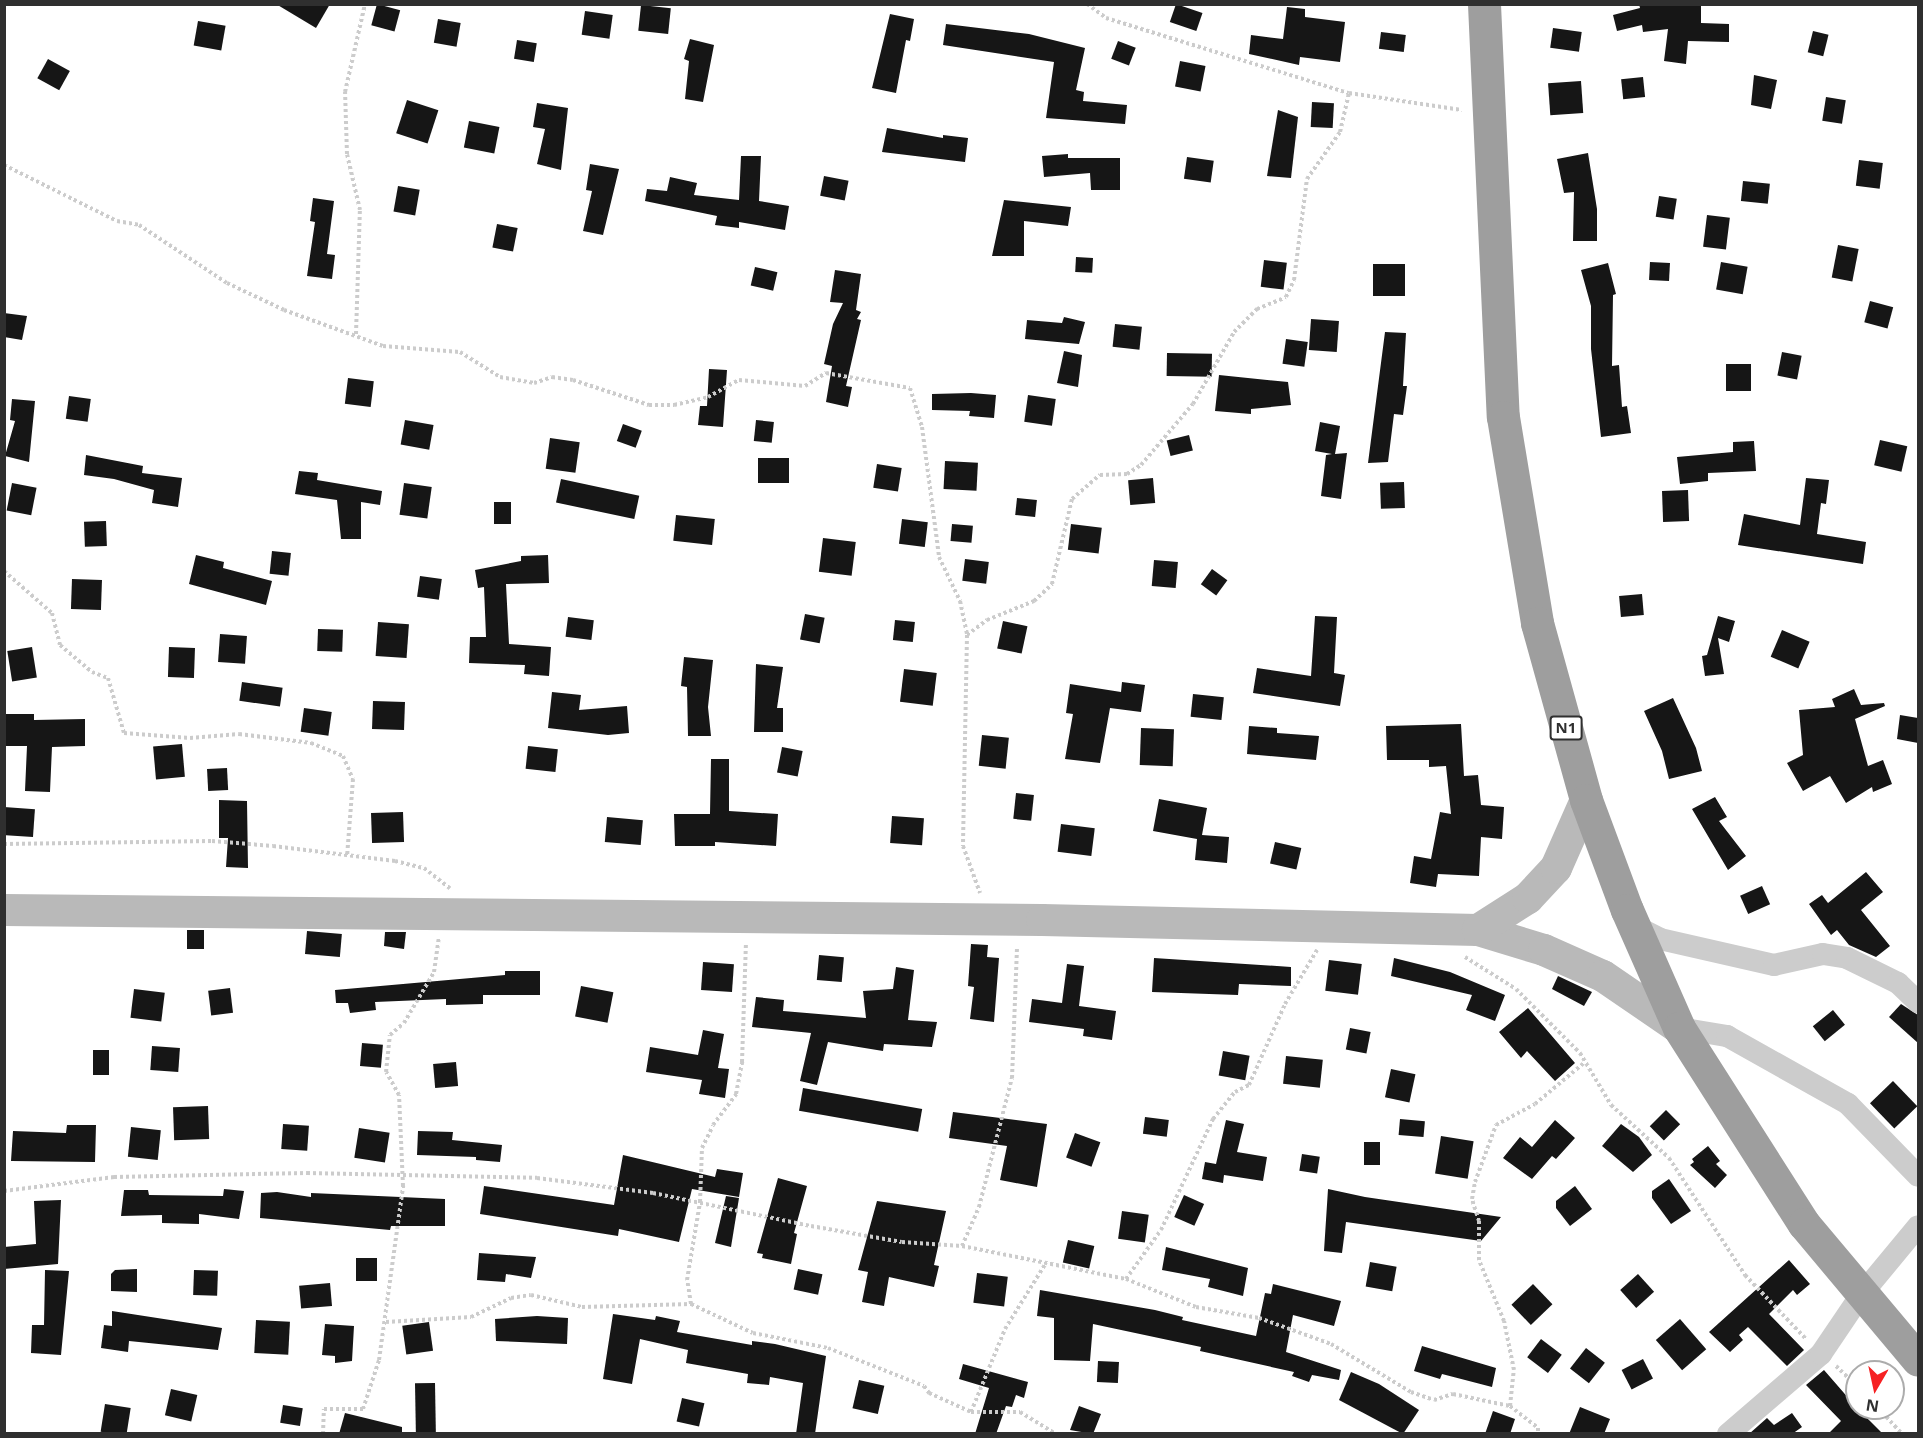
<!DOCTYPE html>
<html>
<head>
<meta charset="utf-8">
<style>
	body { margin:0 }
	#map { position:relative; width:1923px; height:1438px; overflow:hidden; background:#fff; font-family:"Noto Sans",sans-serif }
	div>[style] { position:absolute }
	.building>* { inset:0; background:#161616; transform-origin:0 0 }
	.path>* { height:4px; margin-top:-2px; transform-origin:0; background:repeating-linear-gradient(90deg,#ccc 0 3px,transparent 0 6px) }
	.minor>* { height:22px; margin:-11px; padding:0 11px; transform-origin:11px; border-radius:11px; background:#ccc }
	.secondary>* { height:32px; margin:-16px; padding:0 16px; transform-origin:16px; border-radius:16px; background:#b9b9b9 }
	.trunk>* { height:33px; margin:-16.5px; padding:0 16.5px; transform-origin:16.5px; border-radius:16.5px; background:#9e9e9e }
	span { translate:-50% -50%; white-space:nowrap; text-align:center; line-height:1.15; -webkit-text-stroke:6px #fff; paint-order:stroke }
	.shield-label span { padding:2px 4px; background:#fff; border:2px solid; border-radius:4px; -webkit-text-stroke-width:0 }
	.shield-label { font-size:15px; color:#2f2f2f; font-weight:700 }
	.frame { position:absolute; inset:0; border:6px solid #2f2f2f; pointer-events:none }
	.north { position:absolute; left:1845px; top:1360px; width:60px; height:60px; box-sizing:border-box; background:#fff; border:2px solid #acacac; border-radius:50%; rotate:189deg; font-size:16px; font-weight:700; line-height:24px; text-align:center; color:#2f2f2f }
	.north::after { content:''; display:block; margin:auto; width:21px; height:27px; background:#f62123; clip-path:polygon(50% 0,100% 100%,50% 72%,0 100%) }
</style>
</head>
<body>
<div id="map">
	<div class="building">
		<i style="clip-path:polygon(276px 4px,330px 4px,316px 28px)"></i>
		<i style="left:377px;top:4px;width:24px;height:22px;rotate:15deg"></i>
		<i style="left:1176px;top:4px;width:28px;height:19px;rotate:19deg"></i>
		<i style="clip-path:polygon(1639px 4px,1701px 4px,1701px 23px,1729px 24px,1729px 42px,1688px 41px,1686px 64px,1664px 61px,1668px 29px,1643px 32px,1642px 25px,1617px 31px,1613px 15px,1640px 8px)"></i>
		<i style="left:641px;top:5px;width:30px;height:26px;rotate:6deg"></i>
		<i style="clip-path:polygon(1287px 7px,1305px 9px,1305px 17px,1345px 22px,1340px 62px,1300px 57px,1299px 65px,1249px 54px,1251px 35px,1283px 39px)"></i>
		<i style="left:585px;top:11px;width:28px;height:24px;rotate:8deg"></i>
		<i style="clip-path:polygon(890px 14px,914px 19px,910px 41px,906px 40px,896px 93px,872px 88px)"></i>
		<i style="left:438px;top:19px;width:23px;height:24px;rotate:10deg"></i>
		<i style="left:198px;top:21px;width:28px;height:25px;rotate:10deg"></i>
		<i style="clip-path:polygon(946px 24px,1029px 34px,1085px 48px,1076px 90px,1084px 92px,1083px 101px,1127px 105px,1125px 124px,1046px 118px,1054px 62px,943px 45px)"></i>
		<i style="left:1553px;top:28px;width:29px;height:20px;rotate:8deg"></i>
		<i style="left:1813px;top:31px;width:16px;height:22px;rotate:14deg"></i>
		<i style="left:1381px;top:32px;width:25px;height:17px;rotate:7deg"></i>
		<i style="clip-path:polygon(690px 39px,714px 45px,703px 102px,685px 99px,689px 61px,684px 59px)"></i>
		<i style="left:517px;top:40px;width:20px;height:19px;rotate:9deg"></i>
		<i style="left:1118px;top:41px;width:19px;height:19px;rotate:21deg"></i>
		<i style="left:48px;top:59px;width:25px;height:22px;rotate:29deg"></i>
		<i style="left:1180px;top:61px;width:26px;height:26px;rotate:11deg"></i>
		<i style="clip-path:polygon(1754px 75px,1777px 80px,1771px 109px,1751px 105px)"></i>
		<i style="left:1643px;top:77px;width:20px;height:22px;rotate:84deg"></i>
		<i style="left:1581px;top:81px;width:32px;height:33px;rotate:86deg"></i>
		<i style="left:1826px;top:97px;width:20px;height:24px;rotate:9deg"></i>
		<i style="left:407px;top:100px;width:33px;height:35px;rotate:18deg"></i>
		<i style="left:1312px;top:102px;width:22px;height:25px;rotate:3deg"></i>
		<i style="clip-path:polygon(537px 103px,568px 108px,561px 170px,537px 164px,545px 129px,533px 127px)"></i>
		<i style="clip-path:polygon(1278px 110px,1298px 117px,1291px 178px,1267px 176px)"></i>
		<i style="left:469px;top:121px;width:31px;height:27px;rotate:11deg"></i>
		<i style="clip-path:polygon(887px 128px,943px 138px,943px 135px,968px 138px,965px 162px,882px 152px)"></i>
		<i style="clip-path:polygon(1588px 153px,1597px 209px,1597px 241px,1573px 241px,1574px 192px,1564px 193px,1557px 159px)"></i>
		<i style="clip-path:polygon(1068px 154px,1068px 158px,1120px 158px,1120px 190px,1091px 190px,1090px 173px,1044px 177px,1042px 156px)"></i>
		<i style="clip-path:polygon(741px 156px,761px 156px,759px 201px,789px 206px,785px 230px,739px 222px,739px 228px,715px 225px,717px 216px,645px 201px,647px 189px,667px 191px,670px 177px,697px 183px,694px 195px,739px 200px)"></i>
		<i style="left:1187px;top:157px;width:27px;height:22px;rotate:8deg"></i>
		<i style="left:1859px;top:160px;width:24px;height:26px;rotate:7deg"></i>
		<i style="clip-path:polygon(590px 164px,619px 169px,603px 235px,583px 231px,592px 191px,586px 190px)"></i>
		<i style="left:824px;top:176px;width:25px;height:20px;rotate:11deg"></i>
		<i style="left:1743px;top:181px;width:27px;height:20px;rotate:6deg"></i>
		<i style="left:398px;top:186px;width:22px;height:26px;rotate:10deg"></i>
		<i style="left:1659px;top:196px;width:18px;height:21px;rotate:9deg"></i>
		<i style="clip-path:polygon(313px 198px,334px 201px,327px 254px,335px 255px,332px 279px,307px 276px,315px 222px,310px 221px)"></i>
		<i style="clip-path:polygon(1004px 200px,1071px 207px,1068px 226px,1024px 221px,1024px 256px,992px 256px)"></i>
		<i style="left:1707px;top:215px;width:23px;height:32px;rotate:7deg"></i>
		<i style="left:497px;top:224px;width:21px;height:24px;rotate:11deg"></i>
		<i style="left:1838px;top:245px;width:21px;height:33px;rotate:11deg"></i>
		<i style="left:1076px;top:257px;width:17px;height:15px;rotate:3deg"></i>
		<i style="left:1264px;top:260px;width:23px;height:27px;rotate:7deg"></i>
		<i style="left:1650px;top:262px;width:20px;height:18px;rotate:3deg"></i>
		<i style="left:1721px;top:262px;width:27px;height:28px;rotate:10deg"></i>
		<i style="clip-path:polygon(1608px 263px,1616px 294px,1613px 295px,1612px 366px,1619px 365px,1622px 407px,1627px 406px,1631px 433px,1601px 437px,1591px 349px,1591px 306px,1581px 270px)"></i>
		<i style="left:1373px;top:264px;width:32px;height:32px"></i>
		<i style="left:755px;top:267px;width:23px;height:19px;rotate:13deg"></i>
		<i style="clip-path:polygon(835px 270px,861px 274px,856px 310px,861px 312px,857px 319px,861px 320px,846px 386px,852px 387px,848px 407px,826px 402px,832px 366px,824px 364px,833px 324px,843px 303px,830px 302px)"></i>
		<i style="left:1870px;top:301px;width:24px;height:22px;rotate:15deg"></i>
		<i style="clip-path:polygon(4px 313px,27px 316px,22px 340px,4px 337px)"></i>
		<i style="clip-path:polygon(1064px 317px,1085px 322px,1079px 344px,1025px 339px,1027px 320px,1062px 323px)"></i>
		<i style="left:1311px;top:319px;width:28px;height:31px;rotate:4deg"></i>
		<i style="left:1115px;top:324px;width:27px;height:23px;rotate:6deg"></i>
		<i style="clip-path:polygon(1385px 332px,1406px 333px,1403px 386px,1407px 386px,1403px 415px,1394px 414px,1388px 462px,1368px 463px)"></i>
		<i style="left:1286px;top:339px;width:22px;height:25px;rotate:8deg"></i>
		<i style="clip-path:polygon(1064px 351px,1082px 355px,1078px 387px,1057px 383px)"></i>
		<i style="left:1782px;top:352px;width:20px;height:24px;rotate:11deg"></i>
		<i style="left:1167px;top:353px;width:45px;height:23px;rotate:1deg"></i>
		<i style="left:1726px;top:364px;width:25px;height:27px"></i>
		<i style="clip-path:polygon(709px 369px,727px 370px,723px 427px,698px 425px,700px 406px,707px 406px)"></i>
		<i style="clip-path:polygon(1219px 375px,1288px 382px,1291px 405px,1251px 409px,1251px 414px,1215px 411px)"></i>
		<i style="left:348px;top:378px;width:26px;height:26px;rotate:7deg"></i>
		<i style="clip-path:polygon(971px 393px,996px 395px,994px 418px,969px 416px,970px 411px,932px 410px,932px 394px)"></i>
		<i style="left:1028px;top:395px;width:28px;height:27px;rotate:8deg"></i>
		<i style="left:69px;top:396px;width:22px;height:23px;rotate:8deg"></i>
		<i style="clip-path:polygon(12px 399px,35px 401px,29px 462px,5px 456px,15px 421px,10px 420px)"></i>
		<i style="left:405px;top:420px;width:29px;height:25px;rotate:10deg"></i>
		<i style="left:756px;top:420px;width:18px;height:21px;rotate:6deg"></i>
		<i style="clip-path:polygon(1320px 422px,1340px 426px,1335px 454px,1347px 453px,1341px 499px,1321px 496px,1326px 455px,1332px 454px,1315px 451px)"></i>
		<i style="left:623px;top:424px;width:20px;height:18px;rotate:20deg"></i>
		<i style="left:1189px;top:435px;width:16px;height:23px;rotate:76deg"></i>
		<i style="left:550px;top:438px;width:30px;height:31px;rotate:8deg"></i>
		<i style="left:1880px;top:440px;width:28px;height:26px;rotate:13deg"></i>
		<i style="clip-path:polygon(1754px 441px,1756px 471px,1708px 473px,1708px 481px,1680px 484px,1677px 457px,1733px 452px,1733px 442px)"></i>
		<i style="clip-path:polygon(86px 455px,143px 466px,142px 473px,182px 478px,178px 507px,152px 503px,154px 490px,114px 479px,84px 475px)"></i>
		<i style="left:758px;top:458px;width:31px;height:25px"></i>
		<i style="left:945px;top:461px;width:33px;height:28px;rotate:3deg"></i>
		<i style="left:877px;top:464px;width:25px;height:24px;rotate:9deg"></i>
		<i style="clip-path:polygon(299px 471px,318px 473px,317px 480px,382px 491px,380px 505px,361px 502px,361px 539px,341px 539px,337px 500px,295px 494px)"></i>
		<i style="left:1153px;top:478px;width:25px;height:25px;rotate:85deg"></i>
		<i style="clip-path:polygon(1806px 478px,1829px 480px,1826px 504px,1821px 503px,1817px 534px,1866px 542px,1863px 564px,1738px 545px,1744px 514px,1800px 525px)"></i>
		<i style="left:561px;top:479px;width:80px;height:24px;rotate:12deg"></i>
		<i style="left:1404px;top:482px;width:26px;height:24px;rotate:88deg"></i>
		<i style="left:12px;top:483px;width:25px;height:28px;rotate:11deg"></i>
		<i style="left:404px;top:483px;width:28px;height:32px;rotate:8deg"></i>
		<i style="left:1688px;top:490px;width:31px;height:26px;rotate:88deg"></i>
		<i style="left:1017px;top:498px;width:20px;height:17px;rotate:6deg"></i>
		<i style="left:494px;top:502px;width:17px;height:22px"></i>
		<i style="left:676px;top:515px;width:39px;height:26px;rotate:6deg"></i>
		<i style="left:902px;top:519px;width:26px;height:25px;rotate:7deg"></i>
		<i style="left:106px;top:521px;width:25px;height:22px;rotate:88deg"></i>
		<i style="left:952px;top:524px;width:21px;height:17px;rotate:5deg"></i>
		<i style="left:1071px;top:524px;width:31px;height:26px;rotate:7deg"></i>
		<i style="left:823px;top:538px;width:33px;height:34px;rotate:7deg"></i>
		<i style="left:272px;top:551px;width:19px;height:23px;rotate:6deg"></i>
		<i style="clip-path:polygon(196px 555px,224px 562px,223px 568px,272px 581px,266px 605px,189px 584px)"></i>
		<i style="clip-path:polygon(548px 555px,549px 583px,506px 584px,509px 644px,551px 647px,549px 676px,524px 674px,525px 665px,469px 663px,470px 637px,486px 637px,484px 587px,478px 588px,475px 570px,521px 561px,521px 556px)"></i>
		<i style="left:965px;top:559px;width:24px;height:22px;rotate:7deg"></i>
		<i style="left:1154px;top:560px;width:24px;height:26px;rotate:5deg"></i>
		<i style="left:1212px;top:569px;width:19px;height:19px;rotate:36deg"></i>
		<i style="left:420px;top:576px;width:22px;height:21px;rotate:8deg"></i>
		<i style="left:72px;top:579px;width:30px;height:30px;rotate:2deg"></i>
		<i style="left:1642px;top:594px;width:21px;height:23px;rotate:85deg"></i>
		<i style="left:805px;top:614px;width:20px;height:26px;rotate:11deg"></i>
		<i style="clip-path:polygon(1315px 616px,1337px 617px,1334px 673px,1345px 675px,1340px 706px,1253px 693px,1257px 668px,1311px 676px)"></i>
		<i style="clip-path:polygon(1718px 616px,1735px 621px,1729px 642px,1718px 638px,1724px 674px,1705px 676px,1702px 656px,1707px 655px)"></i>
		<i style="left:568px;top:617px;width:26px;height:20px;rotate:7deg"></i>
		<i style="left:895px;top:620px;width:20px;height:20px;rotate:6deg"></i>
		<i style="left:1003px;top:621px;width:25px;height:28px;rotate:12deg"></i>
		<i style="left:378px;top:622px;width:31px;height:34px;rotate:4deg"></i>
		<i style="left:318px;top:629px;width:25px;height:22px;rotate:2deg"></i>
		<i style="left:1782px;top:630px;width:30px;height:29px;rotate:23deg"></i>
		<i style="left:220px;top:634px;width:27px;height:28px;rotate:4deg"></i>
		<i style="left:32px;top:647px;width:31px;height:25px;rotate:81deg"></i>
		<i style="left:169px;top:647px;width:26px;height:30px;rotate:2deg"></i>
		<i style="clip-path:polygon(684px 657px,713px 660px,708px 707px,711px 736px,688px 736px,687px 687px,681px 686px)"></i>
		<i style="clip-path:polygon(756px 664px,783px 667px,777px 708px,783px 708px,783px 732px,754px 732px)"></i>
		<i style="left:904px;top:669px;width:33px;height:33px;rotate:7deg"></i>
		<i style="left:242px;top:682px;width:41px;height:19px;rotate:8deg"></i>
		<i style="clip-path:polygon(1122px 682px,1145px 685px,1141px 712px,1110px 708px,1100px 763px,1065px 759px,1073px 714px,1066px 713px,1070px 684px,1121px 692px)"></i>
		<i style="clip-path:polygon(1854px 689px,1861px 705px,1884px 703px,1885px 706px,1855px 719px,1868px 766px,1883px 760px,1892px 784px,1873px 792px,1872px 787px,1846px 803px,1830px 776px,1803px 791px,1787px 763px,1803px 755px,1799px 710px,1835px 707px,1832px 699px)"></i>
		<i style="clip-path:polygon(552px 692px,581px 695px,579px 710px,627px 706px,629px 733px,608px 735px,548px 728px)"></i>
		<i style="left:1193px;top:694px;width:31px;height:23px;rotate:6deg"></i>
		<i style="clip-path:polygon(1673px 698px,1696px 748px,1702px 771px,1669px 779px,1662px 751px,1644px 711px)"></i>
		<i style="left:373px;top:701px;width:32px;height:28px;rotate:2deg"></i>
		<i style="left:304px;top:708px;width:28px;height:24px;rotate:8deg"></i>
		<i style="clip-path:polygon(4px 714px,34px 714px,34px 720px,85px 719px,85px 746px,52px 747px,50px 792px,25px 791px,27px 746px,4px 746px)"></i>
		<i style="clip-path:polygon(1900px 715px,1918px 718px,1918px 743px,1897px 739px)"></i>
		<i style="clip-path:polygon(1461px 724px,1464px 776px,1478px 775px,1481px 805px,1504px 807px,1502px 839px,1481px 837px,1479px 876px,1438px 874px,1436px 887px,1410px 883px,1414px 856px,1431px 859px,1440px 812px,1451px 814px,1446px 766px,1429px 767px,1429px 760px,1387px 760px,1386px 726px)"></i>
		<i style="clip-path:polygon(1249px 726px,1277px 728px,1277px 733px,1319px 736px,1316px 760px,1247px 754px)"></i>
		<i style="left:1141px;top:728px;width:33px;height:37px;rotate:2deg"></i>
		<i style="left:982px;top:735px;width:27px;height:31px;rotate:6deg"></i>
		<i style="left:182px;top:744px;width:33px;height:29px;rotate:85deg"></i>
		<i style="left:528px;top:746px;width:30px;height:23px;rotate:6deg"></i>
		<i style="left:782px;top:747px;width:21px;height:26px;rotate:11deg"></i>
		<i style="clip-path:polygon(711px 759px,729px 759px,729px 811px,778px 814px,776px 846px,715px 842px,715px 846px,675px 846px,674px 814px,710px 814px)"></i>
		<i style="left:227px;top:768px;width:22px;height:20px;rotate:87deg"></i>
		<i style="left:1016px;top:793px;width:18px;height:26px;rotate:6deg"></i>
		<i style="clip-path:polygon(1715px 797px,1727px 817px,1719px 821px,1746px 856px,1728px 870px,1692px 809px)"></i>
		<i style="clip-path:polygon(1159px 799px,1207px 808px,1202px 835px,1229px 837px,1227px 863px,1195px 860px,1197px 839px,1153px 831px)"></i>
		<i style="clip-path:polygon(219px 800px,247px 801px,248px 868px,226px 867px,228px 838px,219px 838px)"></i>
		<i style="left:4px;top:807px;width:31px;height:28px;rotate:4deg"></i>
		<i style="left:403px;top:812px;width:30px;height:32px;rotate:88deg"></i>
		<i style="left:892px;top:816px;width:32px;height:27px;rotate:4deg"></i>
		<i style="left:607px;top:817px;width:36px;height:25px;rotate:5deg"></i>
		<i style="left:1061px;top:824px;width:34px;height:28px;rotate:7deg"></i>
		<i style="left:1275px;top:842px;width:27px;height:22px;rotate:13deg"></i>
		<i style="clip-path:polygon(1866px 872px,1883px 892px,1861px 910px,1890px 946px,1876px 957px,1849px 945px,1837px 930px,1831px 935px,1809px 904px,1822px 895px,1828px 903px)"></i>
		<i style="left:1762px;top:886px;width:20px;height:24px;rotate:66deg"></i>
		<i style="left:187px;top:930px;width:17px;height:19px"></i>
		<i style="left:307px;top:931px;width:35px;height:23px;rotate:5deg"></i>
		<i style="clip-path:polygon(385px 932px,406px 932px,404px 949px,384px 946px)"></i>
		<i style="clip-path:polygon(971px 944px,988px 945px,987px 957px,999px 958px,994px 1022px,970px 1019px,974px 987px,968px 986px)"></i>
		<i style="left:819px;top:955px;width:25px;height:25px;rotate:5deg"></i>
		<i style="clip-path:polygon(1154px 958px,1291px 967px,1291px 986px,1239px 984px,1238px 995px,1152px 992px)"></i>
		<i style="clip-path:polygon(1394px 958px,1450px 972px,1505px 995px,1495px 1021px,1466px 1010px,1472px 995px,1391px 976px)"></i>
		<i style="left:1329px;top:960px;width:33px;height:31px;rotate:7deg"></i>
		<i style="left:703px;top:962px;width:31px;height:28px;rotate:4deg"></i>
		<i style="clip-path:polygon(1067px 964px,1084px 966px,1079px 1006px,1116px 1011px,1112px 1040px,1083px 1036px,1084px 1029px,1029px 1022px,1032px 999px,1062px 1003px)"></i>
		<i style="clip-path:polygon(896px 967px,914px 970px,908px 1020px,937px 1022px,932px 1047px,884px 1044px,883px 1051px,828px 1042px,817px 1085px,800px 1081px,811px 1033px,752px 1027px,756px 997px,784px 1000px,783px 1011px,866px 1018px,863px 991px,893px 989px)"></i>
		<i style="clip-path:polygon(505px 971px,540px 971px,540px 995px,483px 995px,483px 1004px,446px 1005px,446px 999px,375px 1002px,376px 1010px,350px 1013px,348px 1003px,336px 1003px,335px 990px,505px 975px)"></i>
		<i style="clip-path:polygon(1558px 976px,1592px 992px,1584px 1006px,1552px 989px)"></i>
		<i style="left:581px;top:986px;width:33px;height:31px;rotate:11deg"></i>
		<i style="left:230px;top:988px;width:25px;height:22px;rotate:83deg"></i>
		<i style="left:134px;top:989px;width:31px;height:29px;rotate:7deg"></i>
		<i style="clip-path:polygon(1901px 1004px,1918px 1015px,1918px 1043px,1889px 1017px)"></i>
		<i style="clip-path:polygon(1528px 1008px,1575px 1063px,1555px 1081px,1527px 1051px,1521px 1058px,1499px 1032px)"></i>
		<i style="left:1833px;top:1010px;width:19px;height:26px;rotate:51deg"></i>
		<i style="left:1350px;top:1028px;width:21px;height:22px;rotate:11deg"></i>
		<i style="clip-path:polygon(703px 1030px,724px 1034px,718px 1068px,729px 1069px,725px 1098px,699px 1094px,702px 1080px,646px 1072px,650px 1047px,698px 1055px)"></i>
		<i style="left:362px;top:1043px;width:21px;height:23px;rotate:5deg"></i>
		<i style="left:152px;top:1046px;width:28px;height:24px;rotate:4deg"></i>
		<i style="left:93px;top:1050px;width:16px;height:25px"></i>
		<i style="left:1223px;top:1051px;width:27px;height:25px;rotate:10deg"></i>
		<i style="left:1286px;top:1056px;width:37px;height:28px;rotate:6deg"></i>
		<i style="left:456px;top:1062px;width:24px;height:23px;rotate:85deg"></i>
		<i style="left:1391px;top:1069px;width:25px;height:29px;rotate:12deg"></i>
		<i style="left:1893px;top:1081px;width:35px;height:32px;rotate:46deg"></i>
		<i style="left:803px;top:1088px;width:121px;height:23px;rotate:10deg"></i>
		<i style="left:208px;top:1106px;width:33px;height:35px;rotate:88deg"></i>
		<i style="left:1666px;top:1110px;width:20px;height:23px;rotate:45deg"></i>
		<i style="clip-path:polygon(953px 1112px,1047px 1124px,1037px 1187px,1000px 1180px,1007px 1146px,949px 1138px)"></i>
		<i style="left:1145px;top:1117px;width:24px;height:17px;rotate:7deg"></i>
		<i style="left:1400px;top:1119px;width:25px;height:16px;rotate:5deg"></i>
		<i style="clip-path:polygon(1226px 1120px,1244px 1124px,1237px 1152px,1267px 1157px,1263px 1181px,1224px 1175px,1223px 1183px,1202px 1179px,1205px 1162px,1216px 1164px)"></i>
		<i style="clip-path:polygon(1555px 1120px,1575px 1138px,1556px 1159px,1552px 1156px,1532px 1179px,1503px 1158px,1520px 1137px,1532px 1147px)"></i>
		<i style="left:283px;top:1124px;width:26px;height:25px;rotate:4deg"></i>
		<i style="clip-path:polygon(1621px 1124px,1639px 1137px,1652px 1155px,1633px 1172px,1602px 1146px)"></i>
		<i style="clip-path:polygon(67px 1125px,96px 1125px,95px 1162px,11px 1161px,13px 1131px,66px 1133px)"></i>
		<i style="left:131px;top:1127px;width:30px;height:30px;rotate:6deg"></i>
		<i style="left:359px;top:1128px;width:31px;height:30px;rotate:9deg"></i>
		<i style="clip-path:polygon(418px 1131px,453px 1132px,452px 1140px,502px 1145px,500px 1162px,476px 1160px,476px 1157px,417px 1155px)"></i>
		<i style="left:1075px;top:1133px;width:27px;height:26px;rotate:20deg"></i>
		<i style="left:1441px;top:1136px;width:33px;height:38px;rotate:9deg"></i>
		<i style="left:1364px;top:1142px;width:16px;height:23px"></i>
		<i style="clip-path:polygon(1708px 1146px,1720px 1161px,1716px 1164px,1727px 1175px,1715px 1188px,1690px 1165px,1694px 1162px,1692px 1159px)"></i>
		<i style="left:1302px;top:1154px;width:18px;height:17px;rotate:9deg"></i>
		<i style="clip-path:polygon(623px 1155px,715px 1177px,717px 1169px,743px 1173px,739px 1197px,692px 1189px,679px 1242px,619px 1229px,618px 1236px,480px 1214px,484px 1186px,614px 1205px)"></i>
		<i style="clip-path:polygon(778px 1178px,807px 1186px,794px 1233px,797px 1234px,791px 1264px,762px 1258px,763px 1254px,757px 1253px)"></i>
		<i style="clip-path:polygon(1669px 1179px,1691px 1211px,1671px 1224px,1652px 1198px,1652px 1191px)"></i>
		<i style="clip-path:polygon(1575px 1186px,1592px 1209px,1570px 1226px,1556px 1208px,1556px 1201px)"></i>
		<i style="clip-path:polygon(224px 1189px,244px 1191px,239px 1219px,199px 1214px,199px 1224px,162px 1223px,162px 1215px,121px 1216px,124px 1190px,148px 1190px,149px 1195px,223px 1196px)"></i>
		<i style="clip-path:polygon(1328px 1189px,1365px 1197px,1501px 1217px,1481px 1241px,1346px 1222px,1342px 1253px,1324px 1251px)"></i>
		<i style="clip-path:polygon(277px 1192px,311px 1197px,311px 1193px,445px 1199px,445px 1226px,391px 1226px,390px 1230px,260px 1218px,261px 1193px)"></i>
		<i style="left:1184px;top:1195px;width:22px;height:24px;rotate:24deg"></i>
		<i style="clip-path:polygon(726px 1196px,739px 1198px,731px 1247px,715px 1243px)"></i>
		<i style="clip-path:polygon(61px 1200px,58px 1264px,4px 1269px,4px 1247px,36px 1244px,34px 1201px)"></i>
		<i style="clip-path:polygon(877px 1201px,946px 1211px,934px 1265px,939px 1266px,934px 1287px,889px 1277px,884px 1306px,862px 1302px,868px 1272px,858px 1270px)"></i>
		<i style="left:1122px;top:1211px;width:27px;height:28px;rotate:8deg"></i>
		<i style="left:1068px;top:1240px;width:27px;height:23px;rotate:13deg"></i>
		<i style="clip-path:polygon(1166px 1247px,1248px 1268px,1243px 1296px,1208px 1287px,1210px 1279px,1162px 1270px)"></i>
		<i style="clip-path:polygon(479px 1253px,536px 1257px,531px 1278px,506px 1274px,505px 1282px,477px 1280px)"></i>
		<i style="left:356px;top:1258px;width:21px;height:23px"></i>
		<i style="clip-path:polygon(1789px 1260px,1810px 1284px,1797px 1295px,1793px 1290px,1769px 1314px,1804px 1350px,1787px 1366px,1748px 1327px,1739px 1335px,1743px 1340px,1730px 1352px,1709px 1332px)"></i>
		<i style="left:1370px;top:1262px;width:27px;height:25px;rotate:10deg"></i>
		<i style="clip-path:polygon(137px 1269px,137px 1292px,111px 1291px,111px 1274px,115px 1270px)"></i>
		<i style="left:798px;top:1269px;width:25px;height:21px;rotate:12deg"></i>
		<i style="clip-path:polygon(45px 1270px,69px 1271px,61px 1355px,31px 1353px,32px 1325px,44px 1325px)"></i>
		<i style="left:194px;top:1270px;width:24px;height:25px;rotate:2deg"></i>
		<i style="left:977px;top:1273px;width:31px;height:30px;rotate:7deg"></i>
		<i style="left:1638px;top:1274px;width:24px;height:24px;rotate:48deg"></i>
		<i style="left:330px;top:1283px;width:23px;height:31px;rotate:85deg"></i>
		<i style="clip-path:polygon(1273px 1284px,1341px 1301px,1334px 1326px,1293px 1315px,1286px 1352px,1341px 1370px,1339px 1380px,1312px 1375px,1309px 1382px,1292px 1376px,1294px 1372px,1200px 1351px,1201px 1347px,1093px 1324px,1090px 1361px,1054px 1360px,1054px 1318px,1037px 1316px,1040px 1290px,1155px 1310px,1183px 1317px,1182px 1320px,1256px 1336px,1265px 1293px,1271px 1294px)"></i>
		<i style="left:1533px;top:1284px;width:28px;height:30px;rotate:46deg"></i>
		<i style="clip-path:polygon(112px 1311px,222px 1328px,218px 1350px,129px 1341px,128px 1352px,101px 1348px,104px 1325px,112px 1326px)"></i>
		<i style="clip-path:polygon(613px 1314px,655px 1320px,656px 1316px,680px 1321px,677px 1332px,752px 1345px,752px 1341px,775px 1344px,826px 1356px,815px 1434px,796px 1434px,803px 1383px,770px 1377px,769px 1385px,747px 1383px,748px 1374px,686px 1363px,688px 1350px,640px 1339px,632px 1384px,603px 1379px)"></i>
		<i style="clip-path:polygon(537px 1316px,568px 1318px,567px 1344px,496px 1341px,495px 1319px)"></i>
		<i style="left:1680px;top:1319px;width:40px;height:32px;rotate:49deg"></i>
		<i style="left:256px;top:1320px;width:34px;height:33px;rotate:3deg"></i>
		<i style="left:429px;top:1322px;width:29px;height:27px;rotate:82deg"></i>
		<i style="clip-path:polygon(325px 1324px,354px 1326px,352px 1361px,335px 1363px,335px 1356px,322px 1355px)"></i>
		<i style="left:1541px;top:1339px;width:26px;height:23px;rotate:37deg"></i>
		<i style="clip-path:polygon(1422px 1346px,1496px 1368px,1492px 1387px,1442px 1374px,1440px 1379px,1414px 1371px)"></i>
		<i style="left:1586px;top:1348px;width:24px;height:26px;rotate:38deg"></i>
		<i style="left:1643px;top:1359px;width:22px;height:24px;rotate:63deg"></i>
		<i style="left:1098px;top:1361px;width:21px;height:21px;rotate:3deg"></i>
		<i style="clip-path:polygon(963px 1364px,1028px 1382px,1024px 1398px,1016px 1395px,1012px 1407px,1006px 1406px,996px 1434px,975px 1434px,989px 1388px,959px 1379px)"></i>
		<i style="clip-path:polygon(1824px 1370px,1857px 1408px,1883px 1434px,1828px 1434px,1841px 1421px,1806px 1385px)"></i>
		<i style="clip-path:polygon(1351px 1372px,1379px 1384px,1419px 1410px,1403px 1434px,1339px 1400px)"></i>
		<i style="left:859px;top:1380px;width:26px;height:29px;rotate:13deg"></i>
		<i style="left:435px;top:1383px;width:51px;height:20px;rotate:89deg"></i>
		<i style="left:171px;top:1389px;width:27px;height:27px;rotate:13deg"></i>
		<i style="left:682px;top:1398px;width:23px;height:24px;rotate:13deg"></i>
		<i style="left:105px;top:1404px;width:26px;height:28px;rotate:9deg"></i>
		<i style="left:283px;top:1405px;width:20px;height:18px;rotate:9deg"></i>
		<i style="clip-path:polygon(1079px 1406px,1101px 1414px,1093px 1434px,1070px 1430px)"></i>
		<i style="clip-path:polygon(1580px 1407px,1610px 1419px,1604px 1434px,1569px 1434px)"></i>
		<i style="clip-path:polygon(1493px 1411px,1515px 1419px,1510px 1434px,1485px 1434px)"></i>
		<i style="clip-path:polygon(345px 1413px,402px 1427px,402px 1434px,339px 1434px)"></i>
		<i style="clip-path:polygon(1792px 1413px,1802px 1427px,1792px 1434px,1749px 1434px,1767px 1418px,1774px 1425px)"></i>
	</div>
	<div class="path">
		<i style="left:1087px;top:4px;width:24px;rotate:36deg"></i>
		<i style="left:1106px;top:18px;width:254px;rotate:17.2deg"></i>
		<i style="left:1349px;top:93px;width:114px;rotate:8.6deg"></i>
		<i style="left:4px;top:165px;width:126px;rotate:26.4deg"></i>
		<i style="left:117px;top:221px;width:22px;rotate:10deg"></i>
		<i style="left:139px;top:225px;width:105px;rotate:33.4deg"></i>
		<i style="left:227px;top:283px;width:63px;rotate:25.3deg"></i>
		<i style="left:284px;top:310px;width:105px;rotate:20deg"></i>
		<i style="left:383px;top:346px;width:77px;rotate:4.5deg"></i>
		<i style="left:460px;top:352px;width:47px;rotate:32deg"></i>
		<i style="left:500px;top:377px;width:35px;rotate:10deg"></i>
		<i style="left:534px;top:383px;width:19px;rotate:-18deg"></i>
		<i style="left:552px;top:377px;width:21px;rotate:8deg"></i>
		<i style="left:573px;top:380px;width:80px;rotate:18.2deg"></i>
		<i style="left:649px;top:405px;width:25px"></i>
		<i style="left:674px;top:405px;width:35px;rotate:-13deg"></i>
		<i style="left:708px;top:397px;width:35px;rotate:-29deg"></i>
		<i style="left:739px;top:380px;width:66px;rotate:5.2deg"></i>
		<i style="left:805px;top:386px;width:25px;rotate:-32deg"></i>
		<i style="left:826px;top:373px;width:85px;rotate:10.1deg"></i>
		<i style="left:910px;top:388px;width:41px;rotate:72.9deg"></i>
		<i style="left:922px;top:427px;width:131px;rotate:82.5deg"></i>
		<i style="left:939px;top:557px;width:49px;rotate:64.5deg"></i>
		<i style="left:960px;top:601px;width:35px;rotate:78deg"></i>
		<i style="left:967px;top:635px;width:211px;rotate:91.1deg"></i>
		<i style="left:963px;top:846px;width:50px;rotate:70.1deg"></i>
		<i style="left:356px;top:334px;width:124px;rotate:-88.2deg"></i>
		<i style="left:360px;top:210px;width:57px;rotate:-103.1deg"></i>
		<i style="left:347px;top:154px;width:62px;rotate:-91.8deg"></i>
		<i style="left:345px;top:92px;width:90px;rotate:-77.2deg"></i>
		<i style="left:4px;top:571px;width:64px;rotate:41.2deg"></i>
		<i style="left:52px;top:613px;width:33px;rotate:76deg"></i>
		<i style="left:60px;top:645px;width:42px;rotate:40.2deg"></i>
		<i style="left:92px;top:672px;width:17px;rotate:21deg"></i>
		<i style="left:108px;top:678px;width:57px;rotate:73.8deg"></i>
		<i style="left:124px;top:733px;width:66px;rotate:4.3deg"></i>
		<i style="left:190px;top:738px;width:49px;rotate:-4.7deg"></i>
		<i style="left:239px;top:734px;width:73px;rotate:7.1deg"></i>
		<i style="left:311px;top:743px;width:35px;rotate:22deg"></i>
		<i style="left:343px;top:756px;width:25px;rotate:67deg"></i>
		<i style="left:353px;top:779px;width:78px;rotate:94.4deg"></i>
		<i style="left:967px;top:635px;width:25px;rotate:-37deg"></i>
		<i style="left:987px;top:620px;width:51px;rotate:-22deg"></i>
		<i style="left:1034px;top:601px;width:25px;rotate:-43deg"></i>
		<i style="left:1052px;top:584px;width:87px;rotate:-76.8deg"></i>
		<i style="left:1072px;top:499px;width:37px;rotate:-41deg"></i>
		<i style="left:1100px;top:475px;width:27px;rotate:-2deg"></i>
		<i style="left:1127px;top:474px;width:17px;rotate:-33deg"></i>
		<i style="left:1141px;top:465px;width:80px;rotate:-49.6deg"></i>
		<i style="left:1193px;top:404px;width:83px;rotate:-60.3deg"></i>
		<i style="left:1234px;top:332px;width:33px;rotate:-45deg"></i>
		<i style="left:1257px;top:309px;width:31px;rotate:-22deg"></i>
		<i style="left:1286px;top:297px;width:19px;rotate:-65deg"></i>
		<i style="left:1294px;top:280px;width:102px;rotate:-82.7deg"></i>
		<i style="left:1307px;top:179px;width:57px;rotate:-54.9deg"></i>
		<i style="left:1340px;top:132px;width:40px;rotate:-77deg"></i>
		<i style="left:4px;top:844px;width:208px;rotate:-0.8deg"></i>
		<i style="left:212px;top:841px;width:61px;rotate:4.7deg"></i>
		<i style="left:273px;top:846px;width:123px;rotate:7deg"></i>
		<i style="left:395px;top:861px;width:30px;rotate:14deg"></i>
		<i style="left:424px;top:868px;width:33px;rotate:38deg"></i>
		<i style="left:1465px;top:957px;width:60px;rotate:32.1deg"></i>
		<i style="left:1516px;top:989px;width:91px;rotate:45deg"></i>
		<i style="left:1580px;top:1053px;width:61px;rotate:59.2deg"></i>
		<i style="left:1611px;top:1105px;width:79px;rotate:42.4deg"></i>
		<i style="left:1669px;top:1158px;width:140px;rotate:57deg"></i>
		<i style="left:1745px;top:1275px;width:88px;rotate:46.4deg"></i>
		<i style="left:4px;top:1191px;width:111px;rotate:-7.3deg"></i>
		<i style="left:114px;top:1177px;width:193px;rotate:-1.2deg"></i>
		<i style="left:307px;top:1173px;width:230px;rotate:1.2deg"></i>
		<i style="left:537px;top:1178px;width:117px;rotate:7.4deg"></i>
		<i style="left:653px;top:1193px;width:161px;rotate:11.8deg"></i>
		<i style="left:811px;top:1226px;width:92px;rotate:10deg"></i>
		<i style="left:902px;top:1242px;width:60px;rotate:3.8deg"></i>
		<i style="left:962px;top:1246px;width:167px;rotate:11.4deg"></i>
		<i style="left:1126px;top:1279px;width:75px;rotate:21.8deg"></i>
		<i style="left:1196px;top:1307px;width:64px;rotate:9.9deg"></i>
		<i style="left:1259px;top:1318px;width:77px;rotate:19.9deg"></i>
		<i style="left:1331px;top:1344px;width:93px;rotate:31deg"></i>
		<i style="left:1411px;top:1392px;width:24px;rotate:19deg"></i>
		<i style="left:1434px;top:1400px;width:20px;rotate:-18deg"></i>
		<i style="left:1453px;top:1394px;width:58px;rotate:11.9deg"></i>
		<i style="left:1510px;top:1406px;width:36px;rotate:38deg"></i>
		<i style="left:1538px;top:1428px;width:6px;rotate:90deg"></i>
		<i style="left:962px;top:1246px;width:43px;rotate:-66.4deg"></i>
		<i style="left:979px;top:1207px;width:133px;rotate:-75.7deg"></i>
		<i style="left:1012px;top:1078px;width:132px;rotate:-87.8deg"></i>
		<i style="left:1126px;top:1279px;width:60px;rotate:-54.5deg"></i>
		<i style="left:1161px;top:1230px;width:123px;rotate:-64.9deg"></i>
		<i style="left:1213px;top:1119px;width:35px;rotate:-51deg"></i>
		<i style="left:1235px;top:1092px;width:16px;rotate:-27deg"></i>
		<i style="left:1249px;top:1085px;width:89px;rotate:-66deg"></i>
		<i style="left:1285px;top:1004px;width:63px;rotate:-59.3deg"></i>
		<i style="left:691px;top:1304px;width:24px;rotate:-99deg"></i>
		<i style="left:687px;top:1280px;width:79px;rotate:-80.5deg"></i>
		<i style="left:700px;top:1202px;width:54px;rotate:-87.9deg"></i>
		<i style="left:702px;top:1148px;width:25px;rotate:-64deg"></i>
		<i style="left:713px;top:1125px;width:39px;rotate:-53deg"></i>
		<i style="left:736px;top:1094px;width:33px;rotate:-79deg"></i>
		<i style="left:742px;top:1062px;width:119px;rotate:-88.1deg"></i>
		<i style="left:386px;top:1322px;width:85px;rotate:-3.4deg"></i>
		<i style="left:471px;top:1317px;width:44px;rotate:-25.4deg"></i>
		<i style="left:511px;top:1298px;width:20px;rotate:-9deg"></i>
		<i style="left:531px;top:1295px;width:52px;rotate:13.2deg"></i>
		<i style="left:582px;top:1307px;width:109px;rotate:-1.6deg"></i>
		<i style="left:691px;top:1304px;width:68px;rotate:25.1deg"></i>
		<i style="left:753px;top:1333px;width:76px;rotate:11.3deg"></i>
		<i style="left:828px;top:1348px;width:103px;rotate:21.6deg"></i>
		<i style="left:924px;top:1386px;width:9px;rotate:54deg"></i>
		<i style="left:929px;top:1393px;width:46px;rotate:24.3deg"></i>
		<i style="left:971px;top:1412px;width:49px"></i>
		<i style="left:1020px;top:1412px;width:42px;rotate:31.4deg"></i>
		<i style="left:1836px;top:1366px;width:29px;rotate:44deg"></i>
		<i style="left:1510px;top:1406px;width:36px;rotate:-84deg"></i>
		<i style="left:1514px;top:1370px;width:50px;rotate:-101.5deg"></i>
		<i style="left:1504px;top:1321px;width:66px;rotate:-112.3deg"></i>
		<i style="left:1479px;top:1260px;width:39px;rotate:-90deg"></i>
		<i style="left:1479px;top:1221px;width:23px;rotate:-108deg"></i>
		<i style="left:1472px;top:1199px;width:17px;rotate:-80deg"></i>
		<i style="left:1475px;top:1182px;width:61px;rotate:-69.8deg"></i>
		<i style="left:1496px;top:1125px;width:44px;rotate:-28.3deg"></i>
		<i style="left:1535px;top:1104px;width:65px;rotate:-40deg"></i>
		<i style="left:1878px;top:1408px;width:35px;rotate:47deg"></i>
		<i style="left:971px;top:1412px;width:90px;rotate:-67.7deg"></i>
		<i style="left:1005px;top:1329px;width:78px;rotate:-58.2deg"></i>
		<i style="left:323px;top:1434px;width:25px;rotate:-88deg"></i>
		<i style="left:324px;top:1409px;width:39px"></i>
		<i style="left:363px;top:1409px;width:52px;rotate:-71.9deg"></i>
		<i style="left:379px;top:1360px;width:176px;rotate:-82.1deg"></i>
		<i style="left:403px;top:1186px;width:91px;rotate:-92.5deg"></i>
		<i style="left:399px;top:1095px;width:26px;rotate:-119deg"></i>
		<i style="left:386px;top:1072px;width:37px;rotate:-84deg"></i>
		<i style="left:390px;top:1035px;width:18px;rotate:-41deg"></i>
		<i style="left:404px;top:1023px;width:59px;rotate:-59.5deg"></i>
		<i style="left:434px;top:972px;width:34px;rotate:-82deg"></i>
	</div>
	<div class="minor">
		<i style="left:1633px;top:925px;width:30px;rotate:27deg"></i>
		<i style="left:1660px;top:939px;width:117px;rotate:12.8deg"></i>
		<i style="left:1774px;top:965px;width:50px;rotate:-12.7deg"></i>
		<i style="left:1823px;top:954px;width:24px;rotate:9deg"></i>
		<i style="left:1847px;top:958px;width:57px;rotate:26.1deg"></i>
		<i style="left:1898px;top:983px;width:28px;rotate:44deg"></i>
		<i style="left:1679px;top:1028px;width:49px;rotate:9.5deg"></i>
		<i style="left:1727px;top:1036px;width:139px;rotate:29.3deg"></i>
		<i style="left:1848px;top:1104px;width:100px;rotate:45.8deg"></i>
		<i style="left:1728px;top:1434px;width:123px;rotate:-40.7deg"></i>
		<i style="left:1821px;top:1354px;width:71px;rotate:-55.9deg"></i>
		<i style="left:1861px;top:1295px;width:89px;rotate:-50.4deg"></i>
	</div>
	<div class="secondary">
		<i style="left:4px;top:910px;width:1038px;rotate:0.55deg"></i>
		<i style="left:1042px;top:920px;width:436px;rotate:1.3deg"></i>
		<i style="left:1478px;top:930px;width:69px;rotate:16.9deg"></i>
		<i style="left:1544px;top:950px;width:64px;rotate:23.8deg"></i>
		<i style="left:1603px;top:976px;width:92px;rotate:34.4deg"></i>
		<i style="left:1478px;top:930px;width:59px;rotate:-32.6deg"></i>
		<i style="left:1528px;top:898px;width:41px;rotate:-47deg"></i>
		<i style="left:1556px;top:868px;width:74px;rotate:-66.2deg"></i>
	</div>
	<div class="trunk">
		<i style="left:1484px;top:4px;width:413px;rotate:87.4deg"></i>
		<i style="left:1503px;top:417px;width:209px;rotate:80.6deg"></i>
		<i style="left:1537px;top:623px;width:184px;rotate:74.5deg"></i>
		<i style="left:1586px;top:800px;width:117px;rotate:69.6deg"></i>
		<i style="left:1627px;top:910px;width:129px;rotate:66.2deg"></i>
		<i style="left:1679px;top:1028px;width:232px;rotate:57.5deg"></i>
		<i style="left:1804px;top:1224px;width:177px;rotate:50deg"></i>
	</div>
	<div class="shield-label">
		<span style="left:1566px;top:728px">N1</span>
	</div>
	<div class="frame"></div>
	<div class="north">N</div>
</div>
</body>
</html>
